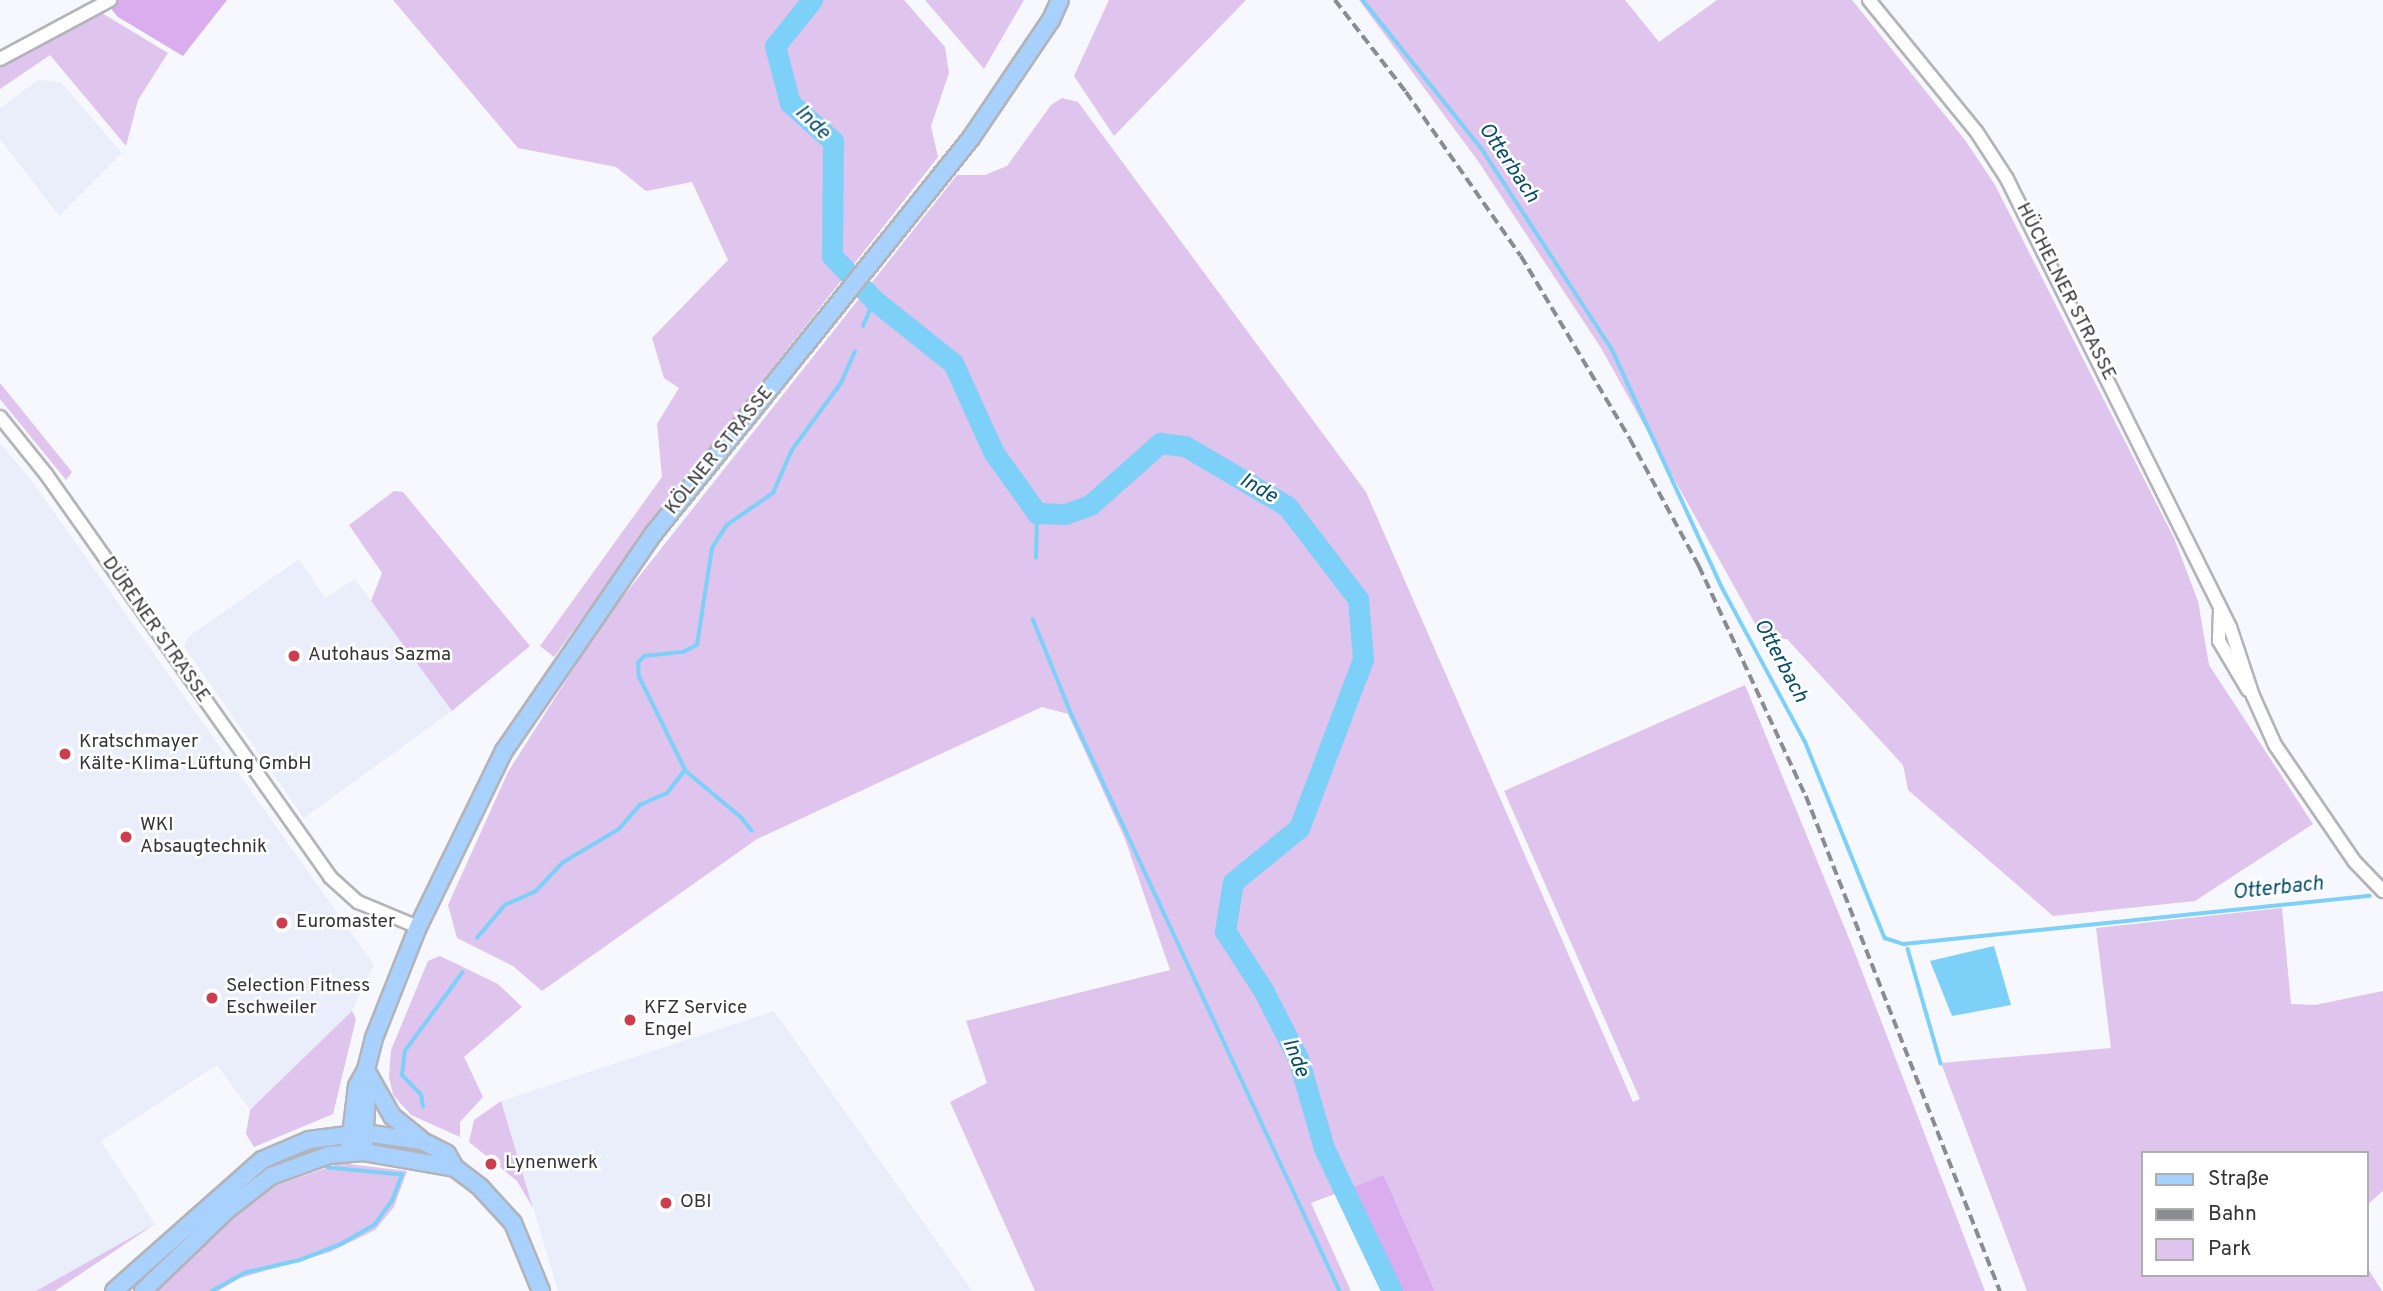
<!DOCTYPE html>
<html>
<head>
<meta charset="utf-8">
<style>
	body { margin:0 }
	#map { position:relative; width:2383px; height:1291px; overflow:hidden; background:#f7f8fe; font-family:Overpass,sans-serif }
	div>[style] { position:absolute }
	.built>* { inset:0; background:#eaeefb }
	.green>* { inset:0; background:#dfc4ed }
	.forest>* { inset:0; background:#daaeee }
	.water>* { inset:0; background:#7dd0f7 }
	.stream>* { height:3.5px; margin:-1.75px; padding:0 1.75px; transform-origin:1.75px; border-radius:1.75px; background:#7dd0f7 }
	.river>* { height:21px; margin:-10.5px; padding:0 10.5px; transform-origin:10.5px; border-radius:10.5px; background:#7dd0f7 }
	.roads { filter:drop-shadow(2px 0 #b3b4ba) drop-shadow(-2px 0 #b3b4ba) drop-shadow(0 2px #b3b4ba) drop-shadow(0 -2px #b3b4ba) }
	.minor>* { height:12px; margin:-6px; padding:0 6px; transform-origin:6px; border-radius:6px; background:#fff }
	.major>* { height:16px; margin:-8px; padding:0 8px; transform-origin:8px; border-radius:8px; background:#a9d1fd }
	.rail>* { height:3.5px; margin-top:-1.75px; transform-origin:0; background:repeating-linear-gradient(90deg,#8b8c90 0 10px,transparent 0 15px) }
	.dots>* { width:19px; height:19px; translate:-50% -50%; box-sizing:border-box; border:4px solid #fff; border-radius:50% }
	span { translate:-50% -50%; white-space:nowrap; text-align:center; line-height:1.15; -webkit-text-stroke:5px #fff; paint-order:stroke }
	.street-label { font-size:19px; color:#343437 }
	.poi-label { font-size:19px; color:#343437 }
	.left { translate:0 -50%; text-align:left }
	.water-label { font-size:21px; color:#034d67; font-style:italic }
	.legend { position:absolute; left:2141px; top:1151px; width:228px; height:126px; box-sizing:border-box; background:#fff; border:2px solid #aeaeaf; margin:0; padding:9px 12px; list-style:none; font-size:21px; color:#343437 }
	.legend li { display:flex; align-items:center; gap:14px; height:35px }
	.legend b { width:35px; border:2px solid #aeaeaf }
</style>
</head>
<body>
<div id="map">
	<div class="built">
		<i style="clip-path:polygon(38px 80px,61px 82px,122px 153px,59px 216px,0 139px,0 108px)"></i>
		<i style="clip-path:polygon(0 443px,32px 481px,374px 965px,352px 1011px,250px 1110px,217px 1065px,101px 1141px,155px 1224px,36px 1291px,0 1291px)"></i>
		<i style="clip-path:polygon(299px 559px,325px 598px,355px 579px,452px 711px,304px 818px,184px 647px,188px 637px)"></i>
		<i style="clip-path:polygon(774px 1011px,972px 1291px,558px 1291px,501px 1101px)"></i>
	</div>
	<div class="green">
		<i style="clip-path:polygon(393px 0,904px 0,945px 47px,949px 73px,931px 126px,938px 157px,648px 527px,554px 657px,540px 646px,662px 477px,657px 424px,679px 388px,664px 378px,652px 338px,728px 260px,692px 182px,646px 191px,616px 167px,518px 148px)"></i>
		<i style="clip-path:polygon(925px 0,1024px 0,984px 69px)"></i>
		<i style="clip-path:polygon(1109px 0,1246px 0,1114px 136px,1074px 76px)"></i>
		<i style="clip-path:polygon(1359px 0,1625px 0,1659px 42px,1717px 0,1852px 0,1965px 140px,1995px 185px,2174px 538px,2198px 601px,2209px 665px,2313px 824px,2195px 901px,2053px 916px,1908px 790px,1903px 765px,1787px 639px,1763px 638px,1601px 348px,1478px 161px)"></i>
		<i style="clip-path:polygon(97px 10px,168px 53px,138px 100px,126px 146px,50px 55px,0 89px,0 63px)"></i>
		<i style="clip-path:polygon(1062px 98px,1078px 102px,1366px 492px,1633px 1102px,1640px 1099px,1504px 791px,1745px 685px,1855px 953px,1985px 1291px,1435px 1291px,1382px 1176px,1311px 1203px,1351px 1291px,1035px 1291px,950px 1102px,987px 1083px,966px 1021px,1170px 970px,1125px 839px,1068px 714px,1042px 707px,757px 839px,542px 991px,513px 966px,457px 938px,448px 905px,508px 772px,603px 622px,957px 175px,985px 175px,1007px 166px,1051px 105px)"></i>
		<i style="clip-path:polygon(0 383px,72px 472px,66px 480px,0 399px)"></i>
		<i style="clip-path:polygon(394px 491px,403px 492px,530px 646px,452px 711px,371px 601px,382px 573px,349px 525px)"></i>
		<i style="clip-path:polygon(2282px 908px,2291px 1004px,2315px 1005px,2383px 991px,2383px 1191px,2367px 1205px,2367px 1153px,2143px 1153px,2143px 1275px,2367px 1275px,2367px 1267px,2382px 1291px,2027px 1291px,1941px 1063px,2111px 1048px,2096px 928px)"></i>
		<i style="clip-path:polygon(440px 956px,498px 984px,522px 1007px,464px 1057px,483px 1097px,460px 1122px,460px 1137px,411px 1115px,393px 1095px,389px 1077px,391px 1050px,428px 961px)"></i>
		<i style="clip-path:polygon(352px 1011px,356px 1019px,333px 1114px,254px 1147px,246px 1134px,250px 1110px)"></i>
		<i style="clip-path:polygon(501px 1101px,533px 1208px,517px 1181px,469px 1142px,474px 1120px)"></i>
		<i style="clip-path:polygon(341px 1163px,407px 1171px,394px 1207px,375px 1230px,330px 1252px,240px 1278px,218px 1291px,155px 1291px,233px 1218px,277px 1185px)"></i>
		<i style="clip-path:polygon(155px 1224px,55px 1291px,36px 1291px)"></i>
	</div>
	<div class="forest">
		<i style="clip-path:polygon(116px 0,227px 0,183px 56px,118px 17px,112px 10px)"></i>
		<i style="clip-path:polygon(1383px 1175px,1435px 1291px,1402px 1291px,1353px 1187px)"></i>
	</div>
	<div class="water">
		<i style="clip-path:polygon(1994px 946px,2011px 1005px,1952px 1016px,1930px 961px)"></i>
	</div>
	<div class="stream">
		<i style="left:1363px;top:0;width:191px;rotate:51.4deg"></i>
		<i style="left:1482px;top:149px;width:239px;rotate:57deg"></i>
		<i style="left:1612px;top:349px;width:264px;rotate:65.2deg"></i>
		<i style="left:1723px;top:589px;width:173px;rotate:61.7deg"></i>
		<i style="left:1805px;top:741px;width:213px;rotate:67.9deg"></i>
		<i style="left:1885px;top:938px;width:20px;rotate:18deg"></i>
		<i style="left:1904px;top:944px;width:468px;rotate:-5.9deg"></i>
		<i style="left:863px;top:326px;width:28px;rotate:-67deg"></i>
		<i style="left:1036px;top:558px;width:45px;rotate:-88.7deg"></i>
		<i style="left:1033px;top:619px;width:104px;rotate:67.9deg"></i>
		<i style="left:1072px;top:715px;width:635px;rotate:65.05deg"></i>
		<i style="left:685px;top:770px;width:75px;rotate:40.1deg"></i>
		<i style="left:742px;top:818px;width:16px;rotate:52deg"></i>
		<i style="left:477px;top:938px;width:43px;rotate:-49.7deg"></i>
		<i style="left:505px;top:905px;width:34px;rotate:-24deg"></i>
		<i style="left:536px;top:891px;width:38px;rotate:-47deg"></i>
		<i style="left:562px;top:863px;width:66px;rotate:-30.8deg"></i>
		<i style="left:619px;top:829px;width:32px;rotate:-49deg"></i>
		<i style="left:640px;top:805px;width:30px;rotate:-24deg"></i>
		<i style="left:667px;top:793px;width:29px;rotate:-52deg"></i>
		<i style="left:685px;top:770px;width:104px;rotate:-116.3deg"></i>
		<i style="left:639px;top:677px;width:14px;rotate:-94deg"></i>
		<i style="left:638px;top:663px;width:9px;rotate:-49deg"></i>
		<i style="left:644px;top:656px;width:39px;rotate:-6deg"></i>
		<i style="left:683px;top:652px;width:16px;rotate:-27deg"></i>
		<i style="left:697px;top:645px;width:98px;rotate:-81.2deg"></i>
		<i style="left:712px;top:548px;width:27px;rotate:-57deg"></i>
		<i style="left:727px;top:525px;width:56px;rotate:-34.8deg"></i>
		<i style="left:773px;top:493px;width:47px;rotate:-66.2deg"></i>
		<i style="left:792px;top:450px;width:83px;rotate:-53.8deg"></i>
		<i style="left:841px;top:383px;width:34px;rotate:-66deg"></i>
		<i style="left:1908px;top:949px;width:119px;rotate:73.9deg"></i>
		<i style="left:423px;top:1107px;width:12px;rotate:-99deg"></i>
		<i style="left:421px;top:1095px;width:28px;rotate:-134deg"></i>
		<i style="left:402px;top:1075px;width:24px;rotate:-83deg"></i>
		<i style="left:405px;top:1051px;width:97px;rotate:-53.8deg"></i>
		<i style="left:212px;top:1291px;width:37px;rotate:-29deg"></i>
		<i style="left:244px;top:1273px;width:57px;rotate:-13.1deg"></i>
		<i style="left:300px;top:1260px;width:44px;rotate:-21.3deg"></i>
		<i style="left:341px;top:1244px;width:39px;rotate:-30deg"></i>
		<i style="left:375px;top:1224px;width:29px;rotate:-54deg"></i>
		<i style="left:392px;top:1201px;width:28px;rotate:-69deg"></i>
		<i style="left:402px;top:1175px;width:74px;rotate:-174.6deg"></i>
	</div>
	<div class="river">
		<i style="left:812px;top:0;width:59px;rotate:128.8deg"></i>
		<i style="left:775px;top:46px;width:59px;rotate:75.3deg"></i>
		<i style="left:790px;top:103px;width:57px;rotate:41.5deg"></i>
		<i style="left:833px;top:141px;width:115px;rotate:90.5deg"></i>
		<i style="left:832px;top:256px;width:61px;rotate:46.3deg"></i>
		<i style="left:874px;top:300px;width:101px;rotate:38.6deg"></i>
		<i style="left:953px;top:363px;width:99px;rotate:65.5deg"></i>
		<i style="left:994px;top:453px;width:74px;rotate:54.4deg"></i>
		<i style="left:1037px;top:513px;width:28px;rotate:2deg"></i>
		<i style="left:1065px;top:514px;width:27px;rotate:-20deg"></i>
		<i style="left:1090px;top:505px;width:94px;rotate:-41.5deg"></i>
		<i style="left:1160px;top:443px;width:25px;rotate:7deg"></i>
		<i style="left:1185px;top:446px;width:118px;rotate:30.5deg"></i>
		<i style="left:1287px;top:506px;width:117px;rotate:52.6deg"></i>
		<i style="left:1358px;top:599px;width:60px;rotate:85.2deg"></i>
		<i style="left:1363px;top:659px;width:181px;rotate:110.7deg"></i>
		<i style="left:1299px;top:828px;width:85px;rotate:140.7deg"></i>
		<i style="left:1233px;top:882px;width:50px;rotate:99.3deg"></i>
		<i style="left:1225px;top:931px;width:70px;rotate:57.2deg"></i>
		<i style="left:1263px;top:990px;width:76px;rotate:62.8deg"></i>
		<i style="left:1298px;top:1058px;width:94px;rotate:73.9deg"></i>
		<i style="left:1324px;top:1148px;width:158px;rotate:64.6deg"></i>
	</div>
	<div class="roads">
		<div class="minor">
			<i style="left:1869px;top:0;width:169px;rotate:50.8deg"></i>
			<i style="left:1976px;top:131px;width:57px;rotate:57.1deg"></i>
			<i style="left:2007px;top:179px;width:500px;rotate:63.54deg"></i>
			<i style="left:2230px;top:627px;width:73px;rotate:71.6deg"></i>
			<i style="left:2253px;top:696px;width:54px;rotate:65.8deg"></i>
			<i style="left:2275px;top:745px;width:140px;rotate:55.7deg"></i>
			<i style="left:2354px;top:861px;width:42px;rotate:46deg"></i>
			<i style="left:0;top:59px;width:125px;rotate:-28.2deg"></i>
			<i style="left:0;top:417px;width:73px;rotate:51.1deg"></i>
			<i style="left:46px;top:474px;width:493px;rotate:54.8deg"></i>
			<i style="left:330px;top:877px;width:38px;rotate:42deg"></i>
			<i style="left:358px;top:902px;width:65px;rotate:22.6deg"></i>
			<i style="left:2220px;top:610px;width:31px;rotate:92deg"></i>
			<i style="left:2219px;top:641px;width:57px;rotate:59.4deg"></i>
		</div>
		<div class="major">
			<i style="left:366px;top:1070px;width:53px;rotate:60.5deg"></i>
			<i style="left:392px;top:1116px;width:36px;rotate:39deg"></i>
			<i style="left:364px;top:1144px;width:65px;rotate:-86.5deg"></i>
			<i style="left:349px;top:1152px;width:66px;rotate:-83.1deg"></i>
			<i style="left:357px;top:1086px;width:18px;rotate:-61deg"></i>
			<i style="left:366px;top:1070px;width:33px;rotate:-76deg"></i>
			<i style="left:374px;top:1038px;width:119px;rotate:-68.4deg"></i>
			<i style="left:418px;top:927px;width:196px;rotate:-64deg"></i>
			<i style="left:504px;top:751px;width:265px;rotate:-55.5deg"></i>
			<i style="left:654px;top:533px;width:506px;rotate:-51.25deg"></i>
			<i style="left:971px;top:138px;width:143px;rotate:-55.9deg"></i>
			<i style="left:1051px;top:20px;width:22px;rotate:-66deg"></i>
			<i style="left:114px;top:1291px;width:198px;rotate:-41.5deg"></i>
			<i style="left:262px;top:1160px;width:51px;rotate:-23.1deg"></i>
			<i style="left:309px;top:1140px;width:55px;rotate:-7.3deg"></i>
			<i style="left:364px;top:1133px;width:59px;rotate:7.9deg"></i>
			<i style="left:422px;top:1141px;width:28px;rotate:27deg"></i>
			<i style="left:447px;top:1154px;width:16px;rotate:60deg"></i>
			<i style="left:455px;top:1168px;width:31px;rotate:37deg"></i>
			<i style="left:480px;top:1187px;width:49px;rotate:47.5deg"></i>
			<i style="left:513px;top:1223px;width:74px;rotate:67.6deg"></i>
			<i style="left:143px;top:1291px;width:115px;rotate:-43.9deg"></i>
			<i style="left:226px;top:1211px;width:57px;rotate:-37.9deg"></i>
			<i style="left:271px;top:1176px;width:62px;rotate:-19.9deg"></i>
			<i style="left:329px;top:1155px;width:35px;rotate:-5deg"></i>
			<i style="left:364px;top:1152px;width:92px;rotate:10deg"></i>
		</div>
	</div>
	<div class="rail">
		<i style="left:1335px;top:0;width:116px;rotate:52.3deg"></i>
		<i style="left:1406px;top:92px;width:200px;rotate:55deg"></i>
		<i style="left:1521px;top:256px;width:213px;rotate:59.2deg"></i>
		<i style="left:1630px;top:439px;width:145px;rotate:61.5deg"></i>
		<i style="left:1699px;top:566px;width:254px;rotate:65.1deg"></i>
		<i style="left:1806px;top:796px;width:532px;rotate:68.6deg"></i>
	</div>
	<div class="dots">
		<i style="left:294px;top:656px;background:#cd3d4e"></i>
		<i style="left:65px;top:754px;background:#cd3d4e"></i>
		<i style="left:126px;top:837px;background:#cd3d4e"></i>
		<i style="left:282px;top:923px;background:#cd3d4e"></i>
		<i style="left:212px;top:998px;background:#cd3d4e"></i>
		<i style="left:630px;top:1020px;background:#cd3d4e"></i>
		<i style="left:491px;top:1164px;background:#cd3d4e"></i>
		<i style="left:666px;top:1203px;background:#cd3d4e"></i>
	</div>
	<div class="street-label">
		<span style="left:2065px;top:292px;rotate:63deg">HÜCHELNER STRASSE</span>
		<span style="left:720px;top:451px;rotate:-51deg">KÖLNER STRASSE</span>
		<span style="left:155px;top:630px;rotate:55deg">DÜRENER STRASSE</span>
	</div>
	<div class="poi-label">
		<span class="left" style="left:308px;top:656px">Autohaus Sazma</span>
		<span class="left" style="left:79px;top:754px">Kratschmayer<br>Kälte-Klima-Lüftung GmbH</span>
		<span class="left" style="left:140px;top:837px">WKI<br>Absaugtechnik</span>
		<span class="left" style="left:296px;top:923px">Euromaster</span>
		<span class="left" style="left:226px;top:998px">Selection Fitness<br>Eschweiler</span>
		<span class="left" style="left:644px;top:1020px">KFZ Service<br>Engel</span>
		<span class="left" style="left:505px;top:1164px">Lynenwerk</span>
		<span class="left" style="left:680px;top:1203px">OBI</span>
	</div>
	<div class="water-label">
		<span style="left:812px;top:123px;rotate:44deg">Inde</span>
		<span style="left:1508px;top:163px;rotate:56deg">Otterbach</span>
		<span style="left:1258px;top:489px;rotate:30deg">Inde</span>
		<span style="left:1780px;top:661px;rotate:62deg">Otterbach</span>
		<span style="left:2278px;top:889px;rotate:-6deg">Otterbach</span>
		<span style="left:1295px;top:1058px;rotate:68deg">Inde</span>
	</div>
	<ul class="legend">
	<li><b style="height:9px;background:#a9d1fd"></b>Straße</li>
	<li><b style="height:9px;background:#8b8c90"></b>Bahn</li>
	<li><b style="height:19px;background:#dfc4ed"></b>Park</li>
	</ul>
</div>
</body>
</html>
